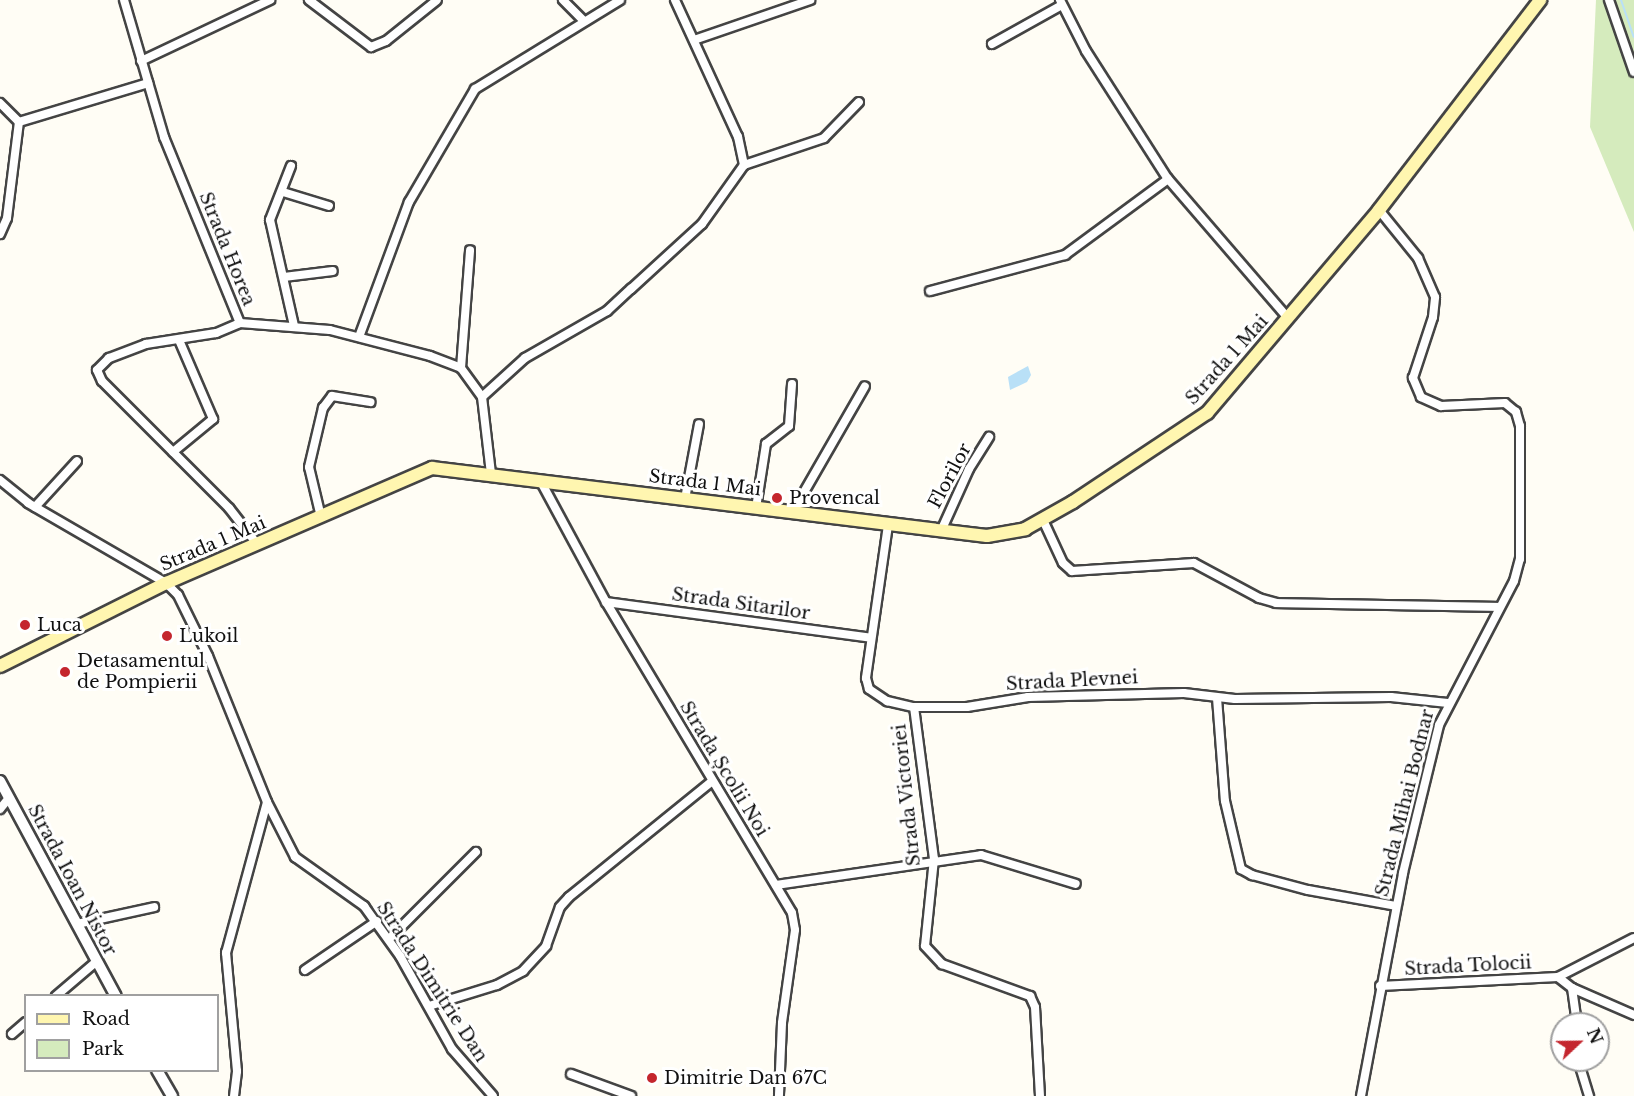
<!DOCTYPE html>
<html>
<head>
<meta charset="utf-8">
<style>
	body { margin:0 }
	#map { position:relative; width:1634px; height:1096px; overflow:hidden; background:#fffdf5; font-family:"Libre Baskerville",serif }
	div>[style] { position:absolute }
	.green>* { inset:0; background:#d5ebbd }
	.water>* { inset:0; background:#b9e0f7 }
	.stream>* { height:2px; margin:-1px; padding:0 1px; transform-origin:1px; border-radius:1px; background:#b9e0f7 }
	.roads { filter:drop-shadow(2px 0 #444) drop-shadow(-2px 0 #444) drop-shadow(0 2px #444) drop-shadow(0 -2px #444) }
	.minor>* { height:8px; margin:-4px; padding:0 4px; transform-origin:4px; border-radius:4px; background:#fff }
	.tertiary>* { height:10px; margin:-5px; padding:0 5px; transform-origin:5px; border-radius:5px; background:#fff }
	.secondary>* { height:12px; margin:-6px; padding:0 6px; transform-origin:6px; border-radius:6px; background:#fff6b0 }
	.dots>* { width:16px; height:16px; translate:-50% -50%; box-sizing:border-box; border:3px solid #fff; border-radius:50% }
	span { translate:-50% -50%; white-space:nowrap; text-align:center; line-height:1.15; -webkit-text-stroke:6px #fff; paint-order:stroke }
	.street-label { font-size:18px; color:#111 }
	.poi-label { font-size:18px; color:#111 }
	.left { translate:0 -50%; text-align:left }
	.legend { position:absolute; left:24px; top:994px; width:195px; height:78px; box-sizing:border-box; background:#fff; border:2px solid #a0a0a0; margin:0; padding:8px 10px; list-style:none; font-size:18px; color:#111 }
	.legend li { display:flex; align-items:center; gap:12px; height:30px }
	.legend b { width:30px; border:2px solid #a0a0a0 }
	.north { position:absolute; left:1550px; top:1012px; width:60px; height:60px; box-sizing:border-box; background:#fff; border:2px solid #a0a0a0; border-radius:50%; rotate:68deg; font-size:16px; font-weight:700; line-height:24px; text-align:center; color:#111 }
	.north::after { content:''; display:block; margin:auto; width:21px; height:27px; background:#c4262e; clip-path:polygon(50% 0,100% 100%,50% 72%,0 100%) }
</style>
</head>
<body>
<div id="map">
	<div class="green">
		<i style="clip-path:polygon(1596px 0,1634px 0,1634px 232px,1590px 127px)"></i>
	</div>
	<div class="water">
		<i style="clip-path:polygon(1028px 366px,1031px 375px,1027px 382px,1010px 390px,1008px 377px)"></i>
	</div>
	<div class="stream">
		<i style="left:1621px;top:0;width:39px;rotate:71deg"></i>
	</div>
	<div class="roads">
		<div class="minor">
			<i style="left:124px;top:0;width:143px;rotate:73.7deg"></i>
			<i style="left:164px;top:137px;width:201px;rotate:67.8deg"></i>
			<i style="left:240px;top:323px;width:90px;rotate:4.4deg"></i>
			<i style="left:330px;top:330px;width:103px;rotate:14.6deg"></i>
			<i style="left:430px;top:356px;width:33px;rotate:21deg"></i>
			<i style="left:461px;top:368px;width:36px;rotate:54deg"></i>
			<i style="left:482px;top:397px;width:78px;rotate:83.3deg"></i>
			<i style="left:309px;top:0;width:78px;rotate:37.2deg"></i>
			<i style="left:371px;top:47px;width:16px;rotate:-22deg"></i>
			<i style="left:386px;top:41px;width:65px;rotate:-38.8deg"></i>
			<i style="left:563px;top:0;width:28px;rotate:45deg"></i>
			<i style="left:1060px;top:0;width:57px;rotate:63deg"></i>
			<i style="left:1086px;top:51px;width:152px;rotate:57.4deg"></i>
			<i style="left:1168px;top:179px;width:184px;rotate:49.2deg"></i>
			<i style="left:1609px;top:0;width:76px;rotate:70.9deg"></i>
			<i style="left:694px;top:40px;width:123px;rotate:-19deg"></i>
			<i style="left:992px;top:44px;width:80px;rotate:-29.1deg"></i>
			<i style="left:141px;top:61px;width:143px;rotate:-25.3deg"></i>
			<i style="left:0;top:103px;width:27px;rotate:45deg"></i>
			<i style="left:744px;top:165px;width:84px;rotate:-18.6deg"></i>
			<i style="left:824px;top:138px;width:50px;rotate:-45.8deg"></i>
			<i style="left:291px;top:166px;width:58px;rotate:111.3deg"></i>
			<i style="left:270px;top:220px;width:109px;rotate:77.2deg"></i>
			<i style="left:283px;top:192px;width:48px;rotate:16.9deg"></i>
			<i style="left:0;top:234px;width:17px;rotate:-66deg"></i>
			<i style="left:7px;top:218px;width:97px;rotate:-82.9deg"></i>
			<i style="left:19px;top:122px;width:135px;rotate:-16.8deg"></i>
			<i style="left:284px;top:277px;width:49px;rotate:-7deg"></i>
			<i style="left:930px;top:291px;width:140px;rotate:-14.9deg"></i>
			<i style="left:1065px;top:255px;width:128px;rotate:-36.4deg"></i>
			<i style="left:240px;top:323px;width:26px;rotate:157deg"></i>
			<i style="left:216px;top:333px;width:71px;rotate:171.1deg"></i>
			<i style="left:146px;top:344px;width:40px;rotate:159deg"></i>
			<i style="left:109px;top:358px;width:17px;rotate:135deg"></i>
			<i style="left:97px;top:370px;width:12px;rotate:66deg"></i>
			<i style="left:102px;top:381px;width:180px;rotate:45deg"></i>
			<i style="left:229px;top:508px;width:46px;rotate:52.1deg"></i>
			<i style="left:359px;top:337px;width:144px;rotate:-69.7deg"></i>
			<i style="left:409px;top:202px;width:131px;rotate:-59.7deg"></i>
			<i style="left:475px;top:89px;width:170px;rotate:-31.5deg"></i>
			<i style="left:461px;top:368px;width:118px;rotate:-85.6deg"></i>
			<i style="left:482px;top:397px;width:58px;rotate:-42.2deg"></i>
			<i style="left:525px;top:358px;width:95px;rotate:-29.8deg"></i>
			<i style="left:607px;top:311px;width:33px;rotate:-43deg"></i>
			<i style="left:631px;top:289px;width:96px;rotate:-42.5deg"></i>
			<i style="left:702px;top:224px;width:72px;rotate:-54.6deg"></i>
			<i style="left:744px;top:165px;width:29px;rotate:-102deg"></i>
			<i style="left:738px;top:137px;width:151px;rotate:-114.7deg"></i>
			<i style="left:173px;top:452px;width:52px;rotate:-39.5deg"></i>
			<i style="left:213px;top:419px;width:86px;rotate:-113.3deg"></i>
			<i style="left:0;top:480px;width:36px;rotate:39deg"></i>
			<i style="left:28px;top:503px;width:160px;rotate:30.1deg"></i>
			<i style="left:166px;top:583px;width:17px;rotate:45deg"></i>
			<i style="left:178px;top:595px;width:68px;rotate:63.8deg"></i>
			<i style="left:208px;top:656px;width:157px;rotate:68deg"></i>
			<i style="left:267px;top:802px;width:62px;rotate:63deg"></i>
			<i style="left:295px;top:857px;width:85px;rotate:35.4deg"></i>
			<i style="left:364px;top:906px;width:62px;rotate:54.2deg"></i>
			<i style="left:400px;top:956px;width:107px;rotate:60.8deg"></i>
			<i style="left:452px;top:1049px;width:62px;rotate:48.9deg"></i>
			<i style="left:540px;top:480px;width:139px;rotate:61.6deg"></i>
			<i style="left:606px;top:602px;width:362px;rotate:59.1deg"></i>
			<i style="left:792px;top:913px;width:17px;rotate:80deg"></i>
			<i style="left:795px;top:930px;width:94px;rotate:98deg"></i>
			<i style="left:782px;top:1023px;width:73px;rotate:92.4deg"></i>
			<i style="left:685px;top:499px;width:76px;rotate:-79.4deg"></i>
			<i style="left:35px;top:507px;width:62px;rotate:-47.6deg"></i>
			<i style="left:756px;top:508px;width:65px;rotate:-81.1deg"></i>
			<i style="left:766px;top:444px;width:29px;rotate:-38deg"></i>
			<i style="left:789px;top:426px;width:42px;rotate:-85.9deg"></i>
			<i style="left:792px;top:513px;width:146px;rotate:-60.1deg"></i>
			<i style="left:321px;top:517px;width:51px;rotate:-103.5deg"></i>
			<i style="left:309px;top:467px;width:61px;rotate:-76.7deg"></i>
			<i style="left:323px;top:408px;width:15px;rotate:-53deg"></i>
			<i style="left:332px;top:396px;width:39px;rotate:9deg"></i>
			<i style="left:1043px;top:520px;width:47px;rotate:65.1deg"></i>
			<i style="left:1063px;top:563px;width:12px;rotate:42deg"></i>
			<i style="left:1072px;top:571px;width:122px;rotate:-3.8deg"></i>
			<i style="left:1194px;top:563px;width:74px;rotate:28.3deg"></i>
			<i style="left:1259px;top:598px;width:18px;rotate:16deg"></i>
			<i style="left:1276px;top:603px;width:222px;rotate:1deg"></i>
			<i style="left:888px;top:525px;width:155px;rotate:98.2deg"></i>
			<i style="left:866px;top:678px;width:11px;rotate:75deg"></i>
			<i style="left:869px;top:689px;width:22px;rotate:34deg"></i>
			<i style="left:887px;top:701px;width:28px;rotate:13deg"></i>
			<i style="left:914px;top:707px;width:53px"></i>
			<i style="left:967px;top:707px;width:62px;rotate:-9.3deg"></i>
			<i style="left:1028px;top:697px;width:156px;rotate:-1.5deg"></i>
			<i style="left:1184px;top:693px;width:51px;rotate:6.7deg"></i>
			<i style="left:1235px;top:699px;width:156px;rotate:-0.7deg"></i>
			<i style="left:1391px;top:697px;width:57px;rotate:6deg"></i>
			<i style="left:941px;top:531px;width:68px;rotate:-65.7deg"></i>
			<i style="left:969px;top:469px;width:38px;rotate:-58deg"></i>
			<i style="left:606px;top:602px;width:267px;rotate:7.7deg"></i>
			<i style="left:1217px;top:698px;width:103px;rotate:85.6deg"></i>
			<i style="left:1225px;top:801px;width:70px;rotate:76.8deg"></i>
			<i style="left:1241px;top:869px;width:13px;rotate:29deg"></i>
			<i style="left:1252px;top:875px;width:58px;rotate:15deg"></i>
			<i style="left:1308px;top:890px;width:89px;rotate:10.3deg"></i>
			<i style="left:914px;top:707px;width:153px;rotate:82.5deg"></i>
			<i style="left:934px;top:859px;width:87px;rotate:95.9deg"></i>
			<i style="left:925px;top:946px;width:25px;rotate:47deg"></i>
			<i style="left:942px;top:964px;width:94px;rotate:20deg"></i>
			<i style="left:1030px;top:996px;width:12px;rotate:66deg"></i>
			<i style="left:1035px;top:1007px;width:89px;rotate:86.8deg"></i>
			<i style="left:0;top:809px;width:14px;rotate:-51deg"></i>
			<i style="left:776px;top:885px;width:207px;rotate:-8.3deg"></i>
			<i style="left:981px;top:855px;width:99px;rotate:17deg"></i>
			<i style="left:77px;top:924px;width:79px;rotate:-12.4deg"></i>
			<i style="left:389px;top:939px;width:123px;rotate:-45deg"></i>
			<i style="left:305px;top:970px;width:87px;rotate:-34.2deg"></i>
			<i style="left:1558px;top:977px;width:18px;rotate:38deg"></i>
			<i style="left:1572px;top:988px;width:68px;rotate:23.5deg"></i>
			<i style="left:1380px;top:986px;width:178px;rotate:-2.9deg"></i>
			<i style="left:1558px;top:977px;width:85px;rotate:-27.2deg"></i>
			<i style="left:1572px;top:988px;width:36px;rotate:82deg"></i>
			<i style="left:56px;top:996px;width:54px;rotate:-40.5deg"></i>
			<i style="left:429px;top:1006px;width:71px;rotate:-17.2deg"></i>
			<i style="left:497px;top:985px;width:30px;rotate:-28deg"></i>
			<i style="left:523px;top:971px;width:34px;rotate:-47deg"></i>
			<i style="left:546px;top:946px;width:41px;rotate:-70.3deg"></i>
			<i style="left:560px;top:907px;width:13px;rotate:-48deg"></i>
			<i style="left:569px;top:897px;width:183px;rotate:-39deg"></i>
			<i style="left:12px;top:1034px;width:18px;rotate:-41deg"></i>
			<i style="left:1578px;top:1060px;width:38px;rotate:73deg"></i>
			<i style="left:571px;top:1074px;width:64px;rotate:20.1deg"></i>
			<i style="left:234px;top:1096px;width:25px;rotate:-83deg"></i>
			<i style="left:237px;top:1071px;width:119px;rotate:-95.3deg"></i>
			<i style="left:226px;top:953px;width:156px;rotate:-74.8deg"></i>
			<i style="left:1361px;top:1096px;width:227px;rotate:-79.3deg"></i>
			<i style="left:1403px;top:873px;width:152px;rotate:-76.3deg"></i>
			<i style="left:1439px;top:725px;width:162px;rotate:-62.5deg"></i>
			<i style="left:1514px;top:581px;width:23px;rotate:-75deg"></i>
			<i style="left:1520px;top:559px;width:133px;rotate:-90deg"></i>
			<i style="left:1520px;top:426px;width:15px;rotate:-106deg"></i>
			<i style="left:1516px;top:412px;width:14px;rotate:-141deg"></i>
			<i style="left:1505px;top:403px;width:64px;rotate:177.3deg"></i>
			<i style="left:1441px;top:406px;width:22px;rotate:-156deg"></i>
			<i style="left:1421px;top:397px;width:21px;rotate:-113deg"></i>
			<i style="left:1413px;top:378px;width:64px;rotate:-71.8deg"></i>
			<i style="left:1433px;top:317px;width:20px;rotate:-84deg"></i>
			<i style="left:1435px;top:297px;width:43px;rotate:-113.6deg"></i>
			<i style="left:1418px;top:258px;width:62px;rotate:-129.1deg"></i>
		</div>
		<div class="tertiary">
			<i style="left:0;top:781px;width:244px;rotate:61.7deg"></i>
			<i style="left:157px;top:1070px;width:30px;rotate:60deg"></i>
		</div>
		<div class="secondary">
			<i style="left:0;top:666px;width:186px;rotate:-26.6deg"></i>
			<i style="left:166px;top:583px;width:290px;rotate:-23.4deg"></i>
			<i style="left:432px;top:468px;width:559px;rotate:6.99deg"></i>
			<i style="left:987px;top:536px;width:39px;rotate:-10deg"></i>
			<i style="left:1025px;top:529px;width:55px;rotate:-29.4deg"></i>
			<i style="left:1073px;top:502px;width:161px;rotate:-33.6deg"></i>
			<i style="left:1207px;top:413px;width:266px;rotate:-49.7deg"></i>
			<i style="left:1379px;top:210px;width:265px;rotate:-52.5deg"></i>
		</div>
	</div>
	<div class="dots">
		<i style="left:777px;top:498px;background:#c4262e"></i>
		<i style="left:25px;top:625px;background:#c4262e"></i>
		<i style="left:167px;top:636px;background:#c4262e"></i>
		<i style="left:65px;top:672px;background:#c4262e"></i>
		<i style="left:652px;top:1078px;background:#c4262e"></i>
	</div>
	<div class="street-label">
		<span style="left:227px;top:249px;rotate:68deg">Strada Horea</span>
		<span style="left:1227px;top:360px;rotate:-48deg">Strada 1 Mai</span>
		<span style="left:950px;top:476px;rotate:-62deg">Florilor</span>
		<span style="left:705px;top:483px;rotate:7deg">Strada 1 Mai</span>
		<span style="left:213px;top:544px;rotate:-23deg">Strada 1 Mai</span>
		<span style="left:741px;top:604px;rotate:8deg">Strada Sitarilor</span>
		<span style="left:1072px;top:681px;rotate:-3deg">Strada Plevnei</span>
		<span style="left:724px;top:769px;rotate:59deg">Strada Școlii Noi</span>
		<span style="left:907px;top:795px;rotate:-96deg">Strada Victoriei</span>
		<span style="left:1405px;top:803px;rotate:-76deg">Strada Mihai Bodnar</span>
		<span style="left:72px;top:880px;rotate:62deg">Strada Ioan Nistor</span>
		<span style="left:1468px;top:966px;rotate:-3deg">Strada Tolocii</span>
		<span style="left:432px;top:982px;rotate:57deg">Strada Dimitrie Dan</span>
	</div>
	<div class="poi-label">
		<span class="left" style="left:789px;top:498px">Provencal</span>
		<span class="left" style="left:37px;top:625px">Luca</span>
		<span class="left" style="left:179px;top:636px">Lukoil</span>
		<span class="left" style="left:77px;top:672px">Detasamentul<br>de Pompierii</span>
		<span class="left" style="left:664px;top:1078px">Dimitrie Dan 67C</span>
	</div>
	<ul class="legend">
	<li><b style="height:8px;background:#fff6b0"></b>Road</li>
	<li><b style="height:16px;background:#d5ebbd"></b>Park</li>
	</ul>
	<div class="north">N</div>
</div>
</body>
</html>
